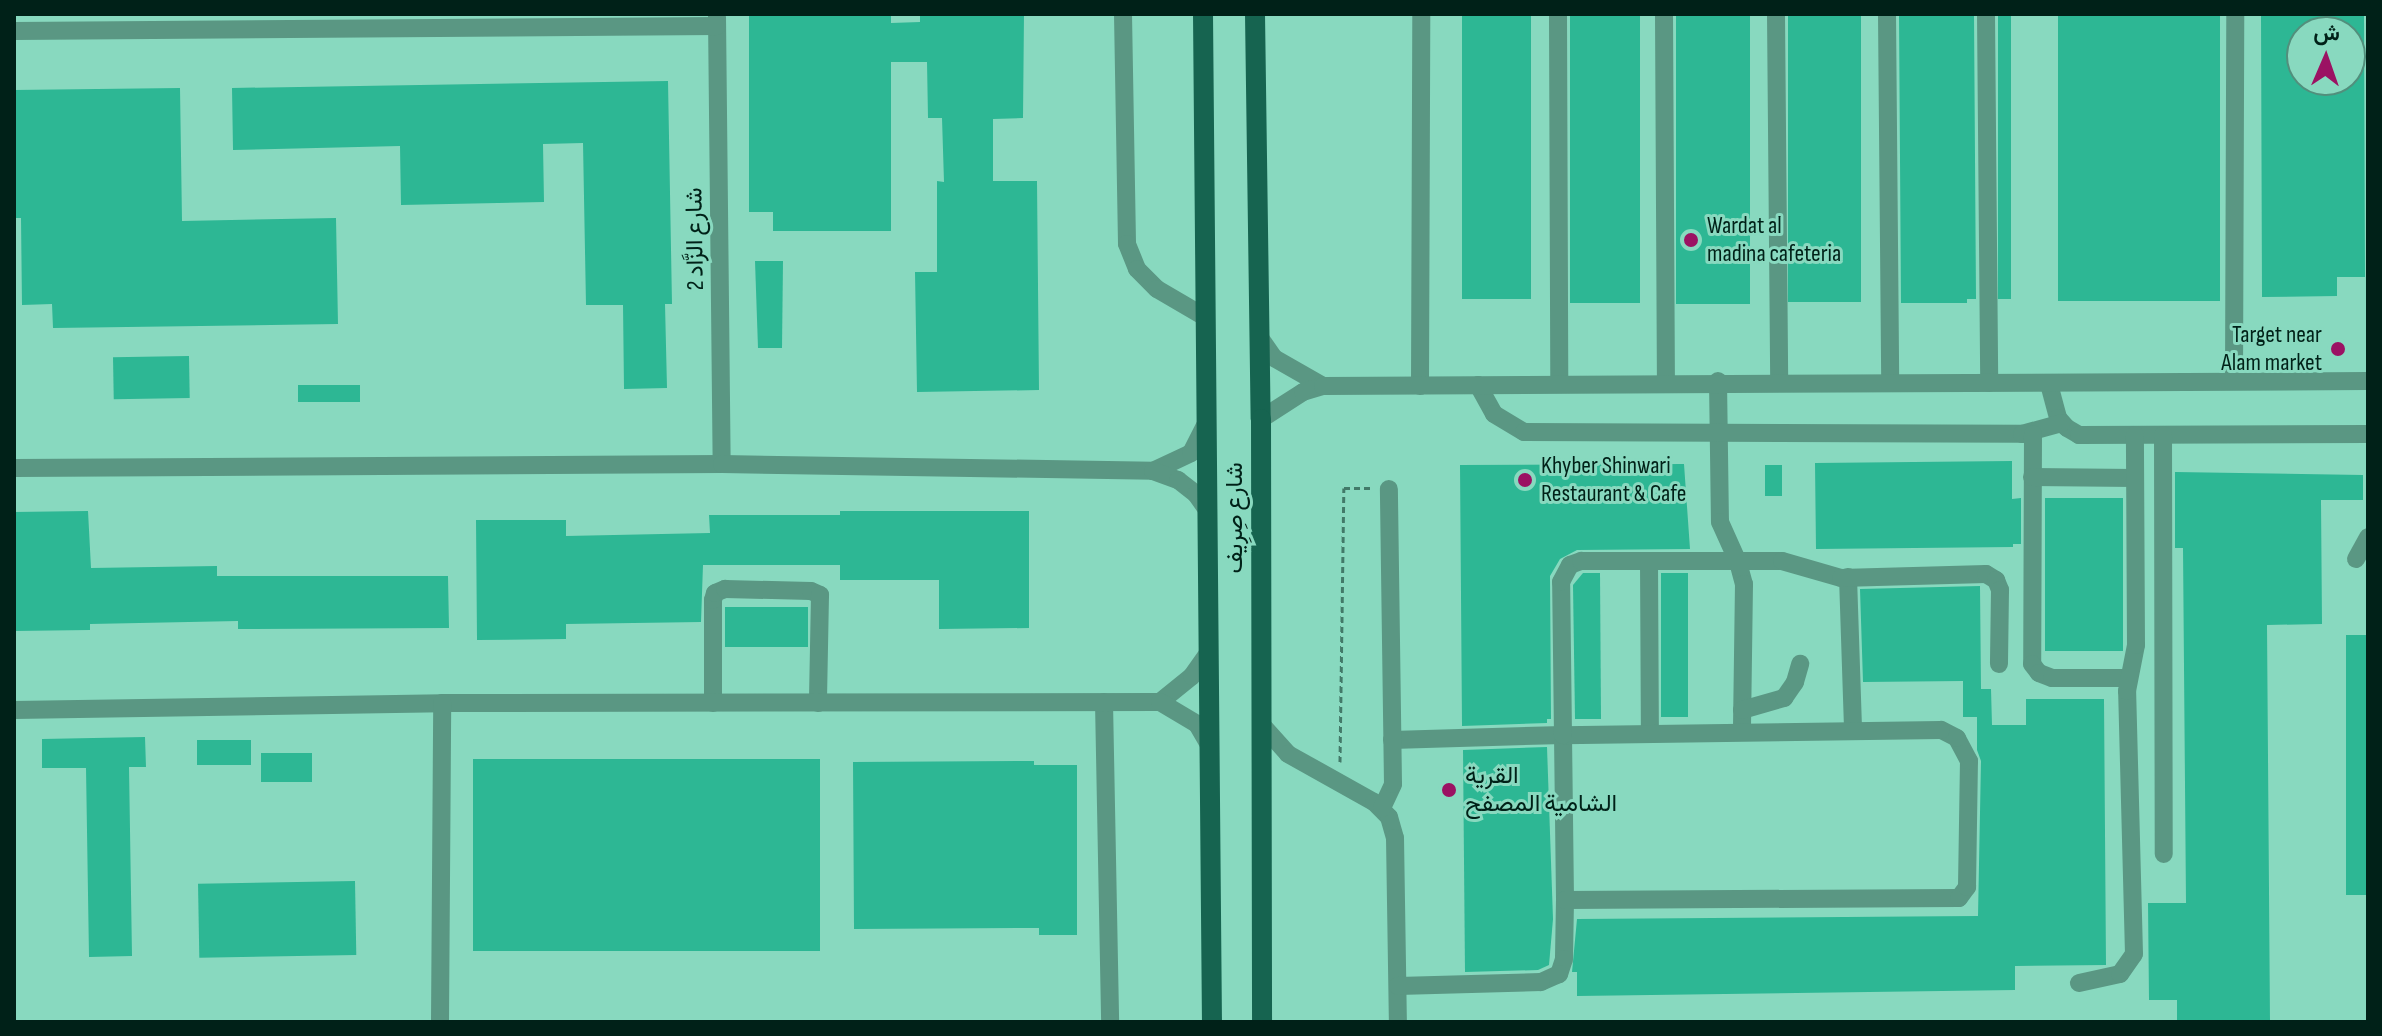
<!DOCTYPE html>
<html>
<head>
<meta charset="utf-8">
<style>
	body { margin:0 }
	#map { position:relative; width:2382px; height:1036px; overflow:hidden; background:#88d9bf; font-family:"Sofia Sans Condensed",Vazirmatn,sans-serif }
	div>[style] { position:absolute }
	.building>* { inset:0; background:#2db794; transform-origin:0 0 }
	.path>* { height:3px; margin-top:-1.5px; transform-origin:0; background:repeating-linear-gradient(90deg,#427a69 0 6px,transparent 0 10px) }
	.minor>* { height:18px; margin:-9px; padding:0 9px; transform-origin:9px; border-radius:9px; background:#5a9783 }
	.major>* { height:20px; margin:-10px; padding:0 10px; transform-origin:10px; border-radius:10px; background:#166450 }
	.dots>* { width:22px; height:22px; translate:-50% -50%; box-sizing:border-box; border:4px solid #88d9bf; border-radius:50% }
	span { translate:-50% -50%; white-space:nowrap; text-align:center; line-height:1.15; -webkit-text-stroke:6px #88d9bf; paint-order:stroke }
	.poi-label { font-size:24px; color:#002118 }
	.left { translate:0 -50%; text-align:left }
	.right { translate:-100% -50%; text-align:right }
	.street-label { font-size:24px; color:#002118 }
	.frame { position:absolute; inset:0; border:16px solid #002118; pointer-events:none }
	.north { position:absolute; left:2286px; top:16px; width:80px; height:80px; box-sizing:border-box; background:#88d9bf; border:2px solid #528f7c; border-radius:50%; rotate:2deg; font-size:22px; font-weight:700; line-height:32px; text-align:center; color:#002118 }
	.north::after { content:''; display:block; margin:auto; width:28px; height:36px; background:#9b1263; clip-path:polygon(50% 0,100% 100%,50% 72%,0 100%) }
</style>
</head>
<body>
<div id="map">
	<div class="building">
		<i style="clip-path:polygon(749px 14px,891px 14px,891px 23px,920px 22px,920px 14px,1024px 14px,1023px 118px,993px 119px,993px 181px,1037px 181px,1039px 390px,917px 392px,915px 272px,937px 272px,937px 181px,944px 182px,942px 118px,928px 118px,927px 62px,891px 62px,891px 231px,773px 231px,773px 212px,749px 212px)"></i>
		<i style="left:1462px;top:14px;width:69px;height:285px"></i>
		<i style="left:1570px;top:14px;width:70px;height:289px"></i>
		<i style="left:1676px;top:14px;width:74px;height:290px"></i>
		<i style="left:1788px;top:14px;width:73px;height:288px"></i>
		<i style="clip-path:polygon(1899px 14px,1974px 14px,1976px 299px,1967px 299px,1967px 303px,1901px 303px)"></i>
		<i style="left:1998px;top:14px;width:13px;height:285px"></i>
		<i style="left:2058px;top:14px;width:162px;height:287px"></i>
		<i style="clip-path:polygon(evenodd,2261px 14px,2364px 14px,2365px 277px,2337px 277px,2337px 296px,2262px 297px,2261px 14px,2302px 32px,2350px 32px,2350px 80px,2302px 80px,2302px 32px)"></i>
		<i style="clip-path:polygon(668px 81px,672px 304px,665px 304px,667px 388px,624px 389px,623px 305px,586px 305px,583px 143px,543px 144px,544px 202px,401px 205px,400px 146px,233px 150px,232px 88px)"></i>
		<i style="clip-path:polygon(180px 88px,182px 221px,336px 218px,338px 324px,53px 328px,52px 304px,22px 305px,21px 218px,14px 218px,14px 90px)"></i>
		<i style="clip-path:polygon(755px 261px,783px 261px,782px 348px,758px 348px)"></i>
		<i style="left:189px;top:356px;width:42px;height:76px;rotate:89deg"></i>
		<i style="left:360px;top:385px;width:17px;height:62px;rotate:90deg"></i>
		<i style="clip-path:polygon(2012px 461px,2012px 499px,2021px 498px,2021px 544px,2013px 544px,2013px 547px,1816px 549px,1815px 463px)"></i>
		<i style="clip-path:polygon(1684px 464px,1690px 549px,1577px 550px,1560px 559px,1550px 576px,1551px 719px,1547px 719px,1547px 723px,1462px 726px,1460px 465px)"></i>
		<i style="left:1765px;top:465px;width:17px;height:31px"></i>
		<i style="clip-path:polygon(2175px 472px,2363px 475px,2363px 500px,2321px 500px,2322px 624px,2267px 625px,2270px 1022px,2177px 1022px,2177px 1000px,2149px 1000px,2148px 903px,2186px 903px,2183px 548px,2175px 548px)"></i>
		<i style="left:2045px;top:498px;width:78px;height:153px"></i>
		<i style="clip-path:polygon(88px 511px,91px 568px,217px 566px,217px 576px,448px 576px,449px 628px,238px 629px,238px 621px,90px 624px,90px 630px,14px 631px,14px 512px)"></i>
		<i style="clip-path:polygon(840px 511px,1029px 511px,1029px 628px,939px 629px,939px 580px,840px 580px,840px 565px,703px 565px,701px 622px,566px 624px,566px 639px,477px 640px,476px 520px,566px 520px,566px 536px,710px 533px,709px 515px,840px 515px)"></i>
		<i style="clip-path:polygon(1583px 573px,1600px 573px,1601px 719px,1575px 719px,1573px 585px)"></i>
		<i style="left:1661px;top:573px;width:27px;height:144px"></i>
		<i style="clip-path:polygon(1980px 586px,1981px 689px,1991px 689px,1992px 725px,2026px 725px,2026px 699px,2104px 699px,2106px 965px,2015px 966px,2015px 990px,1577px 996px,1577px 972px,1572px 972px,1577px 919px,1978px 916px,1981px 761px,1977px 750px,1977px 717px,1963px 717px,1963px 681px,1863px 682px,1860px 589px)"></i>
		<i style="left:725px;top:607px;width:83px;height:40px"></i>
		<i style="left:2368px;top:635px;width:260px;height:22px;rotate:90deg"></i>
		<i style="clip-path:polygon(145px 737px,146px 767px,129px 767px,132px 956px,89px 957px,86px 768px,42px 768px,42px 739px)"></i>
		<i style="left:251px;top:740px;width:25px;height:54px;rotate:90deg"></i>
		<i style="clip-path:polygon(1547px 747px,1553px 919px,1549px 965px,1538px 970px,1465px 972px,1463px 750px)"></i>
		<i style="left:312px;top:753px;width:29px;height:51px;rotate:90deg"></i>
		<i style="left:820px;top:759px;width:192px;height:347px;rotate:90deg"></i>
		<i style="clip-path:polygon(1034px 761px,1034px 765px,1077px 765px,1077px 935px,1039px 935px,1039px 928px,854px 929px,853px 762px)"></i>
		<i style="left:355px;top:881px;width:74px;height:157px;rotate:89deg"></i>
	</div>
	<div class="path">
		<i style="left:1340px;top:762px;width:274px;rotate:-89.2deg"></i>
		<i style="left:1344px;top:488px;width:27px"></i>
	</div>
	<div class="minor">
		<i style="left:1123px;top:14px;width:230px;rotate:89deg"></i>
		<i style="left:1127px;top:244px;width:27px;rotate:68deg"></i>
		<i style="left:1137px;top:269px;width:28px;rotate:45deg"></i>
		<i style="left:1157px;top:289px;width:56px;rotate:30.3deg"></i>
		<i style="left:1558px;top:14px;width:370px;rotate:89.8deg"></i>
		<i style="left:1664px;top:14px;width:368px;rotate:89.7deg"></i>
		<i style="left:1776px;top:14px;width:367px;rotate:89.5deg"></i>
		<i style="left:1887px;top:14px;width:368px;rotate:89.5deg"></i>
		<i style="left:1986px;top:14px;width:369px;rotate:89.5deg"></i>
		<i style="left:717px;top:17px;width:447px;rotate:89.4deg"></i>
		<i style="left:14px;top:31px;width:703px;rotate:-0.41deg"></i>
		<i style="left:1260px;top:338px;width:24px;rotate:55deg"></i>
		<i style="left:1274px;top:358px;width:56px;rotate:29.7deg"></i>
		<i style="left:1718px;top:381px;width:141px;rotate:89.2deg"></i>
		<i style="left:1720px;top:522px;width:44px;rotate:65.8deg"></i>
		<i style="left:1738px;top:562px;width:23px;rotate:75deg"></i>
		<i style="left:1744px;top:584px;width:147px;rotate:90.8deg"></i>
		<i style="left:2234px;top:381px;width:367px;rotate:-89.8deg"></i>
		<i style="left:2049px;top:384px;width:35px;rotate:75deg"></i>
		<i style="left:2058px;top:418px;width:13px;rotate:48deg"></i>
		<i style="left:2067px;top:428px;width:14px;rotate:30deg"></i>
		<i style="left:2079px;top:435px;width:289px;rotate:-0.2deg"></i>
		<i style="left:1478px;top:385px;width:33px;rotate:61deg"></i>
		<i style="left:1494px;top:414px;width:35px;rotate:31deg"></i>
		<i style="left:1524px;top:432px;width:498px;rotate:0.2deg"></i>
		<i style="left:2022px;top:434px;width:41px;rotate:-15.4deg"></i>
		<i style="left:1420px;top:386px;width:372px;rotate:-89.8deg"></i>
		<i style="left:1261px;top:419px;width:50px;rotate:-32.7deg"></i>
		<i style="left:1303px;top:392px;width:21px;rotate:-17deg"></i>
		<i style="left:1323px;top:386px;width:1045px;rotate:-0.27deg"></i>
		<i style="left:2033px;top:434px;width:230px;rotate:90.2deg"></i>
		<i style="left:2032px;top:664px;width:11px;rotate:52deg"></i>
		<i style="left:2039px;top:673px;width:14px;rotate:21deg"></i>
		<i style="left:2052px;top:678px;width:76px"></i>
		<i style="left:2163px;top:435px;width:419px;rotate:89.9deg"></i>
		<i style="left:14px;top:468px;width:708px;rotate:-0.32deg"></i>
		<i style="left:722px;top:464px;width:431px;rotate:0.9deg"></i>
		<i style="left:1153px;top:471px;width:42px;rotate:-25.3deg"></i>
		<i style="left:1191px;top:453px;width:33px;rotate:-63deg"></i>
		<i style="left:1153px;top:471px;width:27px;rotate:20deg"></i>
		<i style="left:1178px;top:480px;width:23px;rotate:38deg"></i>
		<i style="left:1196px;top:494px;width:19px;rotate:55deg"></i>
		<i style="left:2032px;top:477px;width:103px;rotate:0.6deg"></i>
		<i style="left:2356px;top:559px;width:25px;rotate:-61deg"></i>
		<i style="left:1649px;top:561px;width:171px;rotate:89.7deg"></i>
		<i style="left:1848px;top:577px;width:153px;rotate:88.1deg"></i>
		<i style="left:1104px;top:702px;width:320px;rotate:88.9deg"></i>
		<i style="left:1160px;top:702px;width:41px;rotate:-39.1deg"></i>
		<i style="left:1192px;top:676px;width:28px;rotate:-55deg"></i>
		<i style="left:713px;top:703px;width:103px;rotate:-90deg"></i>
		<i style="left:713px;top:600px;width:7px;rotate:-74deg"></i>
		<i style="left:715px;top:593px;width:11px;rotate:-22deg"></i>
		<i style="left:725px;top:589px;width:86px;rotate:1.3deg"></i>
		<i style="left:811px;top:591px;width:10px;rotate:24deg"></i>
		<i style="left:820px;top:595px;width:108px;rotate:91.1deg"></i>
		<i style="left:14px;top:710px;width:428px;rotate:-0.9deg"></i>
		<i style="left:442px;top:703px;width:718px;rotate:-0.08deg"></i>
		<i style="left:1160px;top:702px;width:43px;rotate:30.7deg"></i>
		<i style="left:1197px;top:724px;width:24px;rotate:60deg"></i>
		<i style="left:1742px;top:710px;width:44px;rotate:-15.9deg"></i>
		<i style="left:1784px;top:698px;width:19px;rotate:-55deg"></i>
		<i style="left:1795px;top:682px;width:19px;rotate:-74deg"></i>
		<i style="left:1262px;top:725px;width:39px;rotate:48deg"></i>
		<i style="left:1288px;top:754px;width:98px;rotate:29.2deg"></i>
		<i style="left:1374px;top:802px;width:21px;rotate:45deg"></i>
		<i style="left:1389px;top:817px;width:22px;rotate:74deg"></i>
		<i style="left:1395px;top:838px;width:184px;rotate:89.1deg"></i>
		<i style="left:1392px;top:740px;width:171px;rotate:-1.7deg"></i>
		<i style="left:1563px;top:735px;width:165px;rotate:89.3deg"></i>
		<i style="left:1565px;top:900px;width:59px;rotate:91deg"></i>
		<i style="left:1564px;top:959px;width:16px;rotate:108deg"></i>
		<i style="left:1559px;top:974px;width:20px;rotate:156deg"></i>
		<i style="left:1541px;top:982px;width:143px;rotate:178.4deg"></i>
		<i style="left:1382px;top:808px;width:26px;rotate:-65deg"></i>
		<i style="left:1393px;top:784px;width:295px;rotate:-90.8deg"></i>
		<i style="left:1565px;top:900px;width:394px;rotate:-0.3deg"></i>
		<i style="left:1959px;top:898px;width:14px;rotate:-54deg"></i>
		<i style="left:1967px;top:887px;width:126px;rotate:-89.1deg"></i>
		<i style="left:1969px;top:761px;width:26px;rotate:-118deg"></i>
		<i style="left:1957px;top:738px;width:18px;rotate:-153deg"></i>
		<i style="left:1941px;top:730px;width:378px;rotate:179.2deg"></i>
		<i style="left:1563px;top:735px;width:153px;rotate:-90.7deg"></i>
		<i style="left:1561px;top:582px;width:19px;rotate:-62deg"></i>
		<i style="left:1570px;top:565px;width:12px;rotate:-20deg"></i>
		<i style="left:1581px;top:561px;width:201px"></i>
		<i style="left:1782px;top:561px;width:61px;rotate:16.1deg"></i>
		<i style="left:1841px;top:578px;width:145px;rotate:-1.6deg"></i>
		<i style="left:1986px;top:574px;width:12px;rotate:31deg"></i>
		<i style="left:1996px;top:580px;width:11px;rotate:68deg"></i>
		<i style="left:2000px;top:590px;width:74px;rotate:90.8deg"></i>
		<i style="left:2079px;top:983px;width:42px;rotate:-12.4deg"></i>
		<i style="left:2120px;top:974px;width:24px;rotate:-55deg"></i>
		<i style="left:2134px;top:954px;width:263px;rotate:-91.5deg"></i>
		<i style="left:2127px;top:691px;width:47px;rotate:-78.9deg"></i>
		<i style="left:2136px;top:645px;width:210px;rotate:-90.3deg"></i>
		<i style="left:440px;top:1022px;width:319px;rotate:-89.6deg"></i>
	</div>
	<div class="major">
		<i style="left:1203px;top:14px;width:1008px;rotate:89.49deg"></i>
		<i style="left:1255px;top:14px;width:405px;rotate:89.2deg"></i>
		<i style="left:1261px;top:419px;width:603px;rotate:89.9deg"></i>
	</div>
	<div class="dots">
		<i style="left:1691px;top:240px;background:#9b1263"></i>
		<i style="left:2338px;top:349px;background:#9b1263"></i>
		<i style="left:1525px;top:480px;background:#9b1263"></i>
		<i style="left:1449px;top:790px;background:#9b1263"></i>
	</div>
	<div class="poi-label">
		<span class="left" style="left:1707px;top:240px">Wardat al<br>madina cafeteria</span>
		<span class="right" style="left:2322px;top:349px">Target near<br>Alam market</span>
		<span class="left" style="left:1541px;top:480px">Khyber Shinwari<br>Restaurant &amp; Cafe</span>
		<span class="left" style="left:1465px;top:790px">القرية<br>الشامية المصفح</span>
	</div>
	<div class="street-label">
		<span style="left:695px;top:239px;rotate:-91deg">شارع الزَّاد 2</span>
		<span style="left:1235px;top:518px;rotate:-90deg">شارع صِرِيف</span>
	</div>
	<div class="frame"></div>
	<div class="north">ش</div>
</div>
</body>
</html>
